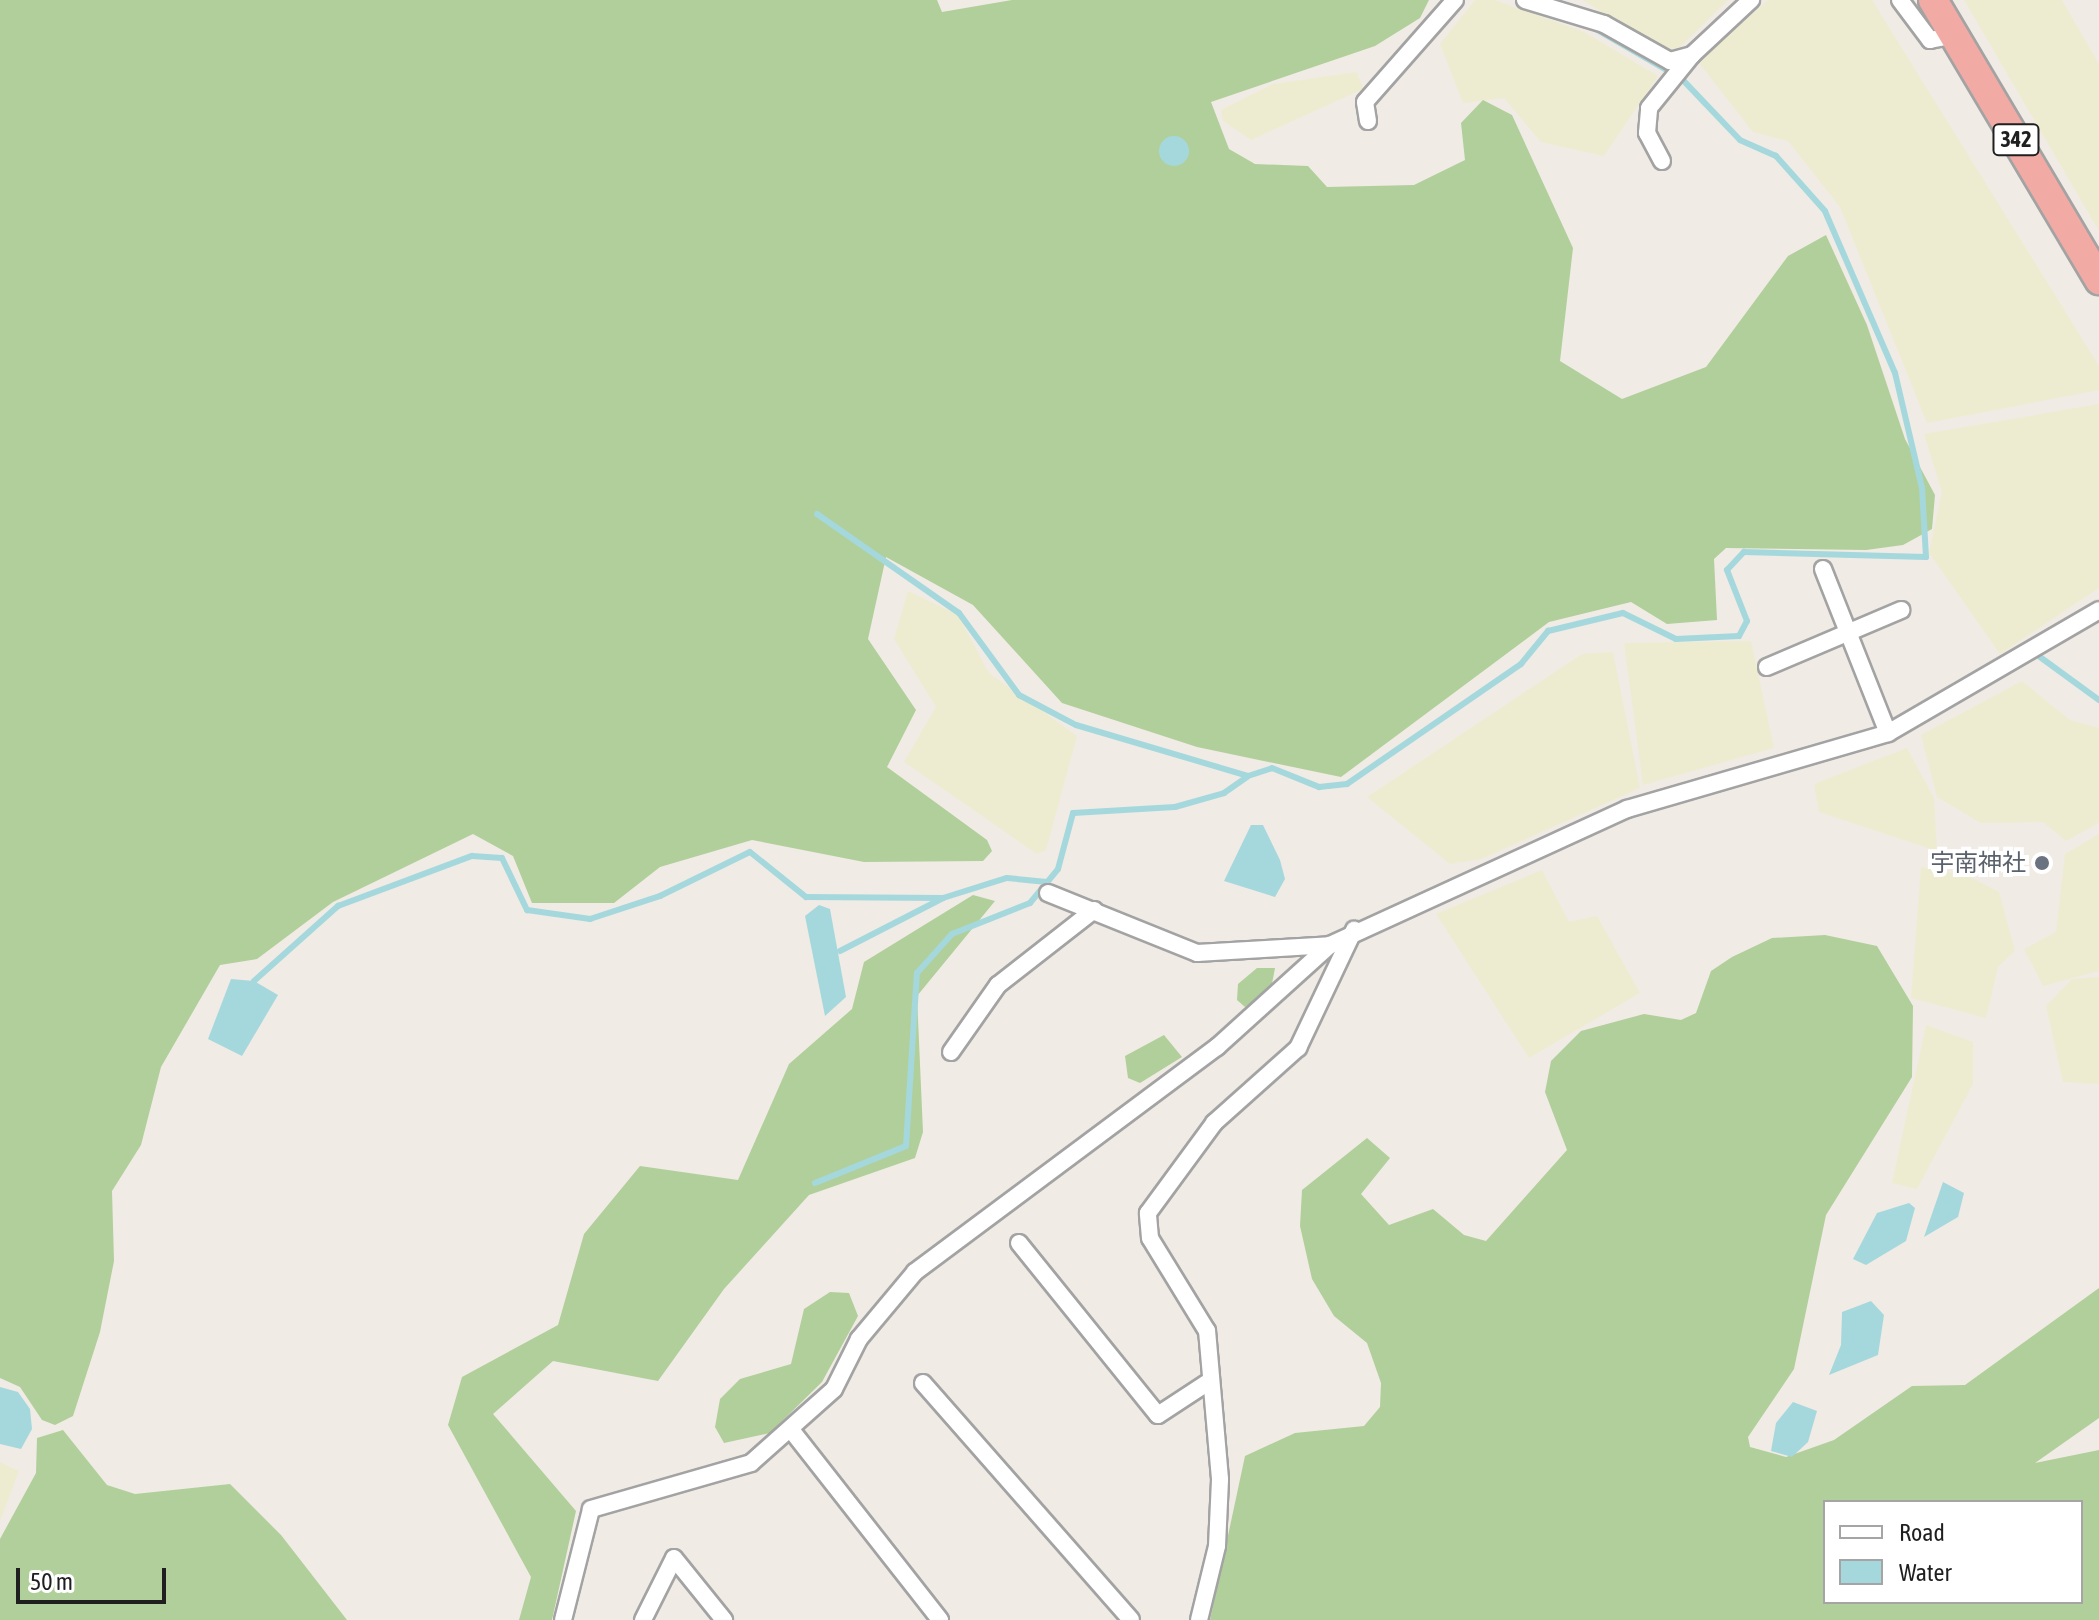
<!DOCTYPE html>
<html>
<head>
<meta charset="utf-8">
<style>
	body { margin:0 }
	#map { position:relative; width:2099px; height:1620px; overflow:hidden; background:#f0ebe5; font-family:"Asap Condensed","Noto Sans JP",sans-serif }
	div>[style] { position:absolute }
	.farmland>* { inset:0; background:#eeecd0 }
	.forest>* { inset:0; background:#b1cf9a }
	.water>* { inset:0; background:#a5d8dd }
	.round { border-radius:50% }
	.stream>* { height:6px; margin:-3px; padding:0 3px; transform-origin:3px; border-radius:3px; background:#a5d8dd }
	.roads { filter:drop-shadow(2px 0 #a3a3a3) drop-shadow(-2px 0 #a3a3a3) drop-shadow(0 2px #a3a3a3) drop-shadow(0 -2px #a3a3a3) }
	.minor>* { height:16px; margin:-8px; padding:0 8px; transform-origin:8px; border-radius:8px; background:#fff }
	.trunk>* { height:28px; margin:-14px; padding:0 14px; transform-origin:14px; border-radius:14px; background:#f2aaa4 }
	.dots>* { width:22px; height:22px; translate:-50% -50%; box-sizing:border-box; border:4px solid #fff; border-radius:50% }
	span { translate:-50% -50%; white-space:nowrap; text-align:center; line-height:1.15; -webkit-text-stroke:8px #fff; paint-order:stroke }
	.shield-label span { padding:2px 6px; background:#fff; border:2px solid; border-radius:6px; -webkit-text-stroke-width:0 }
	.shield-label { font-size:22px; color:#1f1f1f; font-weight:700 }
	.worship-label { font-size:24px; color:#5b616d }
	.right { translate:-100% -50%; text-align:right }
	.legend { position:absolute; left:1823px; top:1500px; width:260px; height:104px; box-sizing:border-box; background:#fff; border:2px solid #a5a5a5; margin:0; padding:10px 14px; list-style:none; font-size:24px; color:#1f1f1f }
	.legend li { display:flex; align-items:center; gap:16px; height:40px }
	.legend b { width:40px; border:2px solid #a5a5a5 }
	.scale { position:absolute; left:16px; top:1568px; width:150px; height:36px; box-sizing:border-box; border:4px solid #1f1f1f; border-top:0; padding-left:10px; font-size:24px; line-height:28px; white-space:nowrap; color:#1f1f1f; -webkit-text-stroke:6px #fff; paint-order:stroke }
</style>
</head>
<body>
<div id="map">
	<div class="farmland">
		<i style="clip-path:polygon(1475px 0,1495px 0,1584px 32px,1658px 76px,1604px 156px,1541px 142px,1504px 98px,1463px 103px,1440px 44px)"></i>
		<i style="clip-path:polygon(1583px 0,1728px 0,1679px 48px,1660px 50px)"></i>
		<i style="clip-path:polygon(1768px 0,1872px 0,2099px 366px,2099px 390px,1927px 423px,1840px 207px,1788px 141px,1753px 132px,1698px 62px)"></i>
		<i style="clip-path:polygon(1964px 0,2062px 0,2099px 64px,2099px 231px)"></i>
		<i style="clip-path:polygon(1357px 72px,1363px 89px,1251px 140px,1223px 121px,1221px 110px,1273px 84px)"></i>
		<i style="clip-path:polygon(2099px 404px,2099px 588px,2000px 654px,1929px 553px,1942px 492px,1924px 434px)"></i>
		<i style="clip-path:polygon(908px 591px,958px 615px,989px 673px,1077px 736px,1046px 850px,1037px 854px,904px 762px,936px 707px,894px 639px)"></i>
		<i style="clip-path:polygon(1751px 641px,1774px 748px,1643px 785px,1624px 643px)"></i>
		<i style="clip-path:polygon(1613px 652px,1640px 788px,1481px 859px,1450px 864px,1367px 797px,1582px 654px)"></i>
		<i style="clip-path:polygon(2022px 681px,2070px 720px,2099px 728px,2099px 823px,2066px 841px,2043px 822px,1981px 823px,1937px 797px,1921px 735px)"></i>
		<i style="clip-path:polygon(1907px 748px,1934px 798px,1937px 851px,1819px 812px,1814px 784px)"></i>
		<i style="clip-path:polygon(2099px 834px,2099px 971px,2043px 986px,2024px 949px,2056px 932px,2065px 854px)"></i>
		<i style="clip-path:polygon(1921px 867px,1968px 876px,1999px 892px,2015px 951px,1998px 967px,1986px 1018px,1911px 998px)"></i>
		<i style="clip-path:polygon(1542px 870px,1569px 922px,1597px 916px,1640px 993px,1529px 1058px,1436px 914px)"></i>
		<i style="clip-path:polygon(2099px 977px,2099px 1084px,2063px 1082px,2046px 1006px,2072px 979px)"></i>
		<i style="clip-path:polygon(1926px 1025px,1973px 1042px,1973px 1084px,1917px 1189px,1892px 1183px)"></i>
		<i style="clip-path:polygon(0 1462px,19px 1471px,0 1521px)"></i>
	</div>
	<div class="forest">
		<i style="clip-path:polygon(0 0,937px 0,942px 12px,1012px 0,1429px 0,1420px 18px,1375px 46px,1211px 102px,1229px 149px,1255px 164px,1308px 166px,1327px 187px,1414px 185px,1465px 160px,1461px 123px,1483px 100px,1512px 115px,1573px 248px,1560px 361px,1622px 399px,1706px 367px,1788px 256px,1826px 235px,1867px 325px,1905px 439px,1935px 495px,1932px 529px,1903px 545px,1866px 550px,1726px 548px,1714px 559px,1717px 620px,1667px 624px,1631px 602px,1549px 622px,1341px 777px,1197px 747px,1062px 703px,973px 605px,886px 557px,868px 639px,916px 710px,887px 767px,987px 840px,992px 851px,983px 861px,864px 862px,752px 840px,660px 867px,614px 903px,532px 903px,513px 856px,473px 834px,333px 902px,257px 959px,220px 965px,161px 1067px,141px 1145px,112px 1191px,114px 1261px,100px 1332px,73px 1416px,55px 1425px,42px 1420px,20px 1387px,0 1378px)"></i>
		<i style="clip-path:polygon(973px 895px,995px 901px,917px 996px,923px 1132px,915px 1158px,809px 1195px,724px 1289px,658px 1381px,553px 1361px,493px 1414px,576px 1511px,552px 1620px,519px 1620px,531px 1577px,448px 1425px,462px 1377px,558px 1325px,584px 1234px,640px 1166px,738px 1180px,789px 1064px,852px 1009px,864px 962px)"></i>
		<i style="clip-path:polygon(evenodd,1825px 935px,1877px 946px,1913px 1006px,1912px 1077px,1826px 1215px,1794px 1369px,1748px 1437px,1750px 1447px,1786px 1457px,1834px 1440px,1912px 1386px,1965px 1385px,2099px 1288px,2099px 1418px,2035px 1463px,2099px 1450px,2099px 1620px,1210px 1620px,1245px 1456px,1295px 1433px,1364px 1426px,1380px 1407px,1381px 1383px,1367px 1343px,1334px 1316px,1312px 1279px,1300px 1226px,1302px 1190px,1367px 1138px,1390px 1158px,1361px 1194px,1389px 1225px,1433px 1209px,1464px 1235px,1486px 1241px,1567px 1150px,1545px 1092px,1551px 1061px,1581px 1031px,1644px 1014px,1681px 1020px,1696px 1013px,1711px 971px,1732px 957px,1772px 938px,1825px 935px,1825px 1502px,2081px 1502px,2081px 1602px,1825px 1602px,1825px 1502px)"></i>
		<i style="clip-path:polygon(1257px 968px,1275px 968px,1271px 989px,1245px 1007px,1237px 1000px,1238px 984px)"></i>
		<i style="clip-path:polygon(1164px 1035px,1182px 1057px,1140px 1083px,1128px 1078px,1125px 1056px)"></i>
		<i style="clip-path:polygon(830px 1292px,849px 1293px,858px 1316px,822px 1382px,770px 1433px,724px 1443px,715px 1427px,720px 1399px,740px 1379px,791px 1364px,804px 1309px)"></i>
		<i style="clip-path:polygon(63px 1430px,107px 1485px,135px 1494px,230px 1484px,281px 1535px,347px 1620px,0 1620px,0 1539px,36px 1473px,37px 1438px)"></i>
	</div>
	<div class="water">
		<i class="round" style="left:1159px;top:136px;width:30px;height:30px"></i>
		<i style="clip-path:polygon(1251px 825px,1263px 825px,1280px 860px,1285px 879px,1275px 897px,1224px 881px)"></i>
		<i style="clip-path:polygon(819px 905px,830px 909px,846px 997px,825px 1016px,805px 916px)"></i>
		<i style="clip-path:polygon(231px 979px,254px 981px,278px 995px,242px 1056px,208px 1039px)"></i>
		<i style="clip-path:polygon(1943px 1182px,1964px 1193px,1958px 1217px,1924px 1237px)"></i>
		<i style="clip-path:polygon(1909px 1203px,1915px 1208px,1906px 1241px,1866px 1265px,1853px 1259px,1877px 1213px)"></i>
		<i style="clip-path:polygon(1871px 1301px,1884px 1315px,1878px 1355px,1829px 1375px,1841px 1345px,1842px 1312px)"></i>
		<i style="clip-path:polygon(0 1387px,18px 1392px,30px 1409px,32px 1429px,21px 1449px,0 1444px)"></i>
		<i style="clip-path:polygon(1793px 1402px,1817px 1411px,1808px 1442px,1792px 1457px,1771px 1451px,1776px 1423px)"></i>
	</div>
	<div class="stream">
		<i style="left:817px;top:514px;width:173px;rotate:34.9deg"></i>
		<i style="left:959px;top:613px;width:102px;rotate:53.8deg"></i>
		<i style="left:1019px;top:695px;width:64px;rotate:27.8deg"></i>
		<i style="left:1076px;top:725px;width:179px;rotate:16.5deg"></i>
		<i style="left:1248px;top:776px;width:25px;rotate:-18deg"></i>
		<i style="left:1272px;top:768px;width:51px;rotate:22deg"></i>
		<i style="left:1319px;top:787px;width:28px;rotate:-6deg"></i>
		<i style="left:1347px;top:784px;width:211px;rotate:-34.6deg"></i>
		<i style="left:1521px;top:664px;width:43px;rotate:-50.7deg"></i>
		<i style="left:1548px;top:631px;width:77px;rotate:-13.5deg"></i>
		<i style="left:1623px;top:613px;width:59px;rotate:26.1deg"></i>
		<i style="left:1676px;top:639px;width:63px;rotate:-2.7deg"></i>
		<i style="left:1739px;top:636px;width:17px;rotate:-62deg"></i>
		<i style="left:1747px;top:621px;width:55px;rotate:-111.4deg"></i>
		<i style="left:1727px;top:570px;width:25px;rotate:-47deg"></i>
		<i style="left:1744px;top:552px;width:182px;rotate:1.6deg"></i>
		<i style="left:1926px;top:557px;width:69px;rotate:-93.3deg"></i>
		<i style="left:1922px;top:488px;width:118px;rotate:-103.2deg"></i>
		<i style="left:1895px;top:373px;width:176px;rotate:-113.4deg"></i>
		<i style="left:1825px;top:211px;width:74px;rotate:-131.7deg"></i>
		<i style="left:1776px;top:156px;width:39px;rotate:-156deg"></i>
		<i style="left:1740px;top:140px;width:84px;rotate:-133.6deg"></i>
		<i style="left:1682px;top:79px;width:108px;rotate:-149.9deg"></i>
		<i style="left:2040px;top:657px;width:73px;rotate:36.1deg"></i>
		<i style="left:840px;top:951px;width:116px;rotate:-27.2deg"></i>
		<i style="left:943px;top:898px;width:67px;rotate:-17.4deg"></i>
		<i style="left:1007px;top:878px;width:40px;rotate:5.7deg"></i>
		<i style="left:254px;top:981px;width:113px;rotate:-41.8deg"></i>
		<i style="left:338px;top:906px;width:143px;rotate:-20.5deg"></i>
		<i style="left:472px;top:856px;width:30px;rotate:4deg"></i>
		<i style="left:502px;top:858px;width:58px;rotate:64.3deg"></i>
		<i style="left:527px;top:910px;width:64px;rotate:8.1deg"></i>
		<i style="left:590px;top:919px;width:74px;rotate:-18.2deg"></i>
		<i style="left:660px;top:896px;width:100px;rotate:-26.1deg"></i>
		<i style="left:750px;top:852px;width:72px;rotate:38.8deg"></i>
		<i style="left:806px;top:897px;width:137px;rotate:0.4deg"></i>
		<i style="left:815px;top:1183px;width:98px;rotate:-22.1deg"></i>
		<i style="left:906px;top:1146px;width:173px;rotate:-86.4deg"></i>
		<i style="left:917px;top:973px;width:52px;rotate:-48.1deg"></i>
		<i style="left:952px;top:934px;width:84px;rotate:-21.7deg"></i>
		<i style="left:1030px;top:903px;width:44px;rotate:-50.5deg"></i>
		<i style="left:1058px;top:869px;width:58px;rotate:-75deg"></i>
		<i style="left:1073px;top:813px;width:102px;rotate:-3.4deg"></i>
		<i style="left:1175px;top:807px;width:51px;rotate:-15.9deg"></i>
		<i style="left:1224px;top:793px;width:28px;rotate:-35deg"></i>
	</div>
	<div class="roads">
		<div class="minor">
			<i style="left:1525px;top:0;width:83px;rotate:16.9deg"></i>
			<i style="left:1604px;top:24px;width:76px;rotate:29.3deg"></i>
			<i style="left:1670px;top:61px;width:23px;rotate:-15deg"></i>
			<i style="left:1692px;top:55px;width:81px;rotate:-43deg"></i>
			<i style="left:1900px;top:0;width:50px;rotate:53.1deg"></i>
			<i style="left:1930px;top:40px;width:25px;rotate:-11deg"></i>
			<i style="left:1955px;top:35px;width:6px;rotate:-108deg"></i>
			<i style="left:1368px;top:121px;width:19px;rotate:-99deg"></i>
			<i style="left:1365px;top:102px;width:136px;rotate:-48.6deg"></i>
			<i style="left:1662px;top:161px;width:32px;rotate:-118deg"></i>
			<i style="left:1647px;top:133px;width:25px;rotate:-85deg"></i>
			<i style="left:1649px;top:108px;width:67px;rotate:-51.1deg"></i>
			<i style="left:1823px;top:569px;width:176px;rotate:68.4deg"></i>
			<i style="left:1767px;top:667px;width:146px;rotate:-23deg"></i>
			<i style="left:1048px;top:893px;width:161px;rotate:21.9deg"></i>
			<i style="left:1197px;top:953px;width:133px;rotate:-3.4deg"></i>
			<i style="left:951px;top:1052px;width:82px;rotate:-55deg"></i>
			<i style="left:998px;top:985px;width:122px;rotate:-38deg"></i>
			<i style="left:1019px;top:1243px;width:221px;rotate:51.1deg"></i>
			<i style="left:1158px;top:1415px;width:62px;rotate:-33.2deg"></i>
			<i style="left:923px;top:1383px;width:315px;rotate:48.7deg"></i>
			<i style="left:792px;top:1431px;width:240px;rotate:51.9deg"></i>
			<i style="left:563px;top:1620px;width:114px;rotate:-75.8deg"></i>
			<i style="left:591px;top:1509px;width:166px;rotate:-16deg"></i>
			<i style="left:751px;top:1463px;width:111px;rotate:-41.7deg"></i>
			<i style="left:834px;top:1389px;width:56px;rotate:-63.4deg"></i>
			<i style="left:859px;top:1339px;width:87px;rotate:-50.1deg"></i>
			<i style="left:915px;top:1272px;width:377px;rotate:-36.7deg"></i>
			<i style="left:1217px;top:1047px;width:152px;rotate:-42.1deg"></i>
			<i style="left:1330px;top:945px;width:327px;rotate:-24.6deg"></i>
			<i style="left:1627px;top:809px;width:272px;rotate:-16.2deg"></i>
			<i style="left:1888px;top:733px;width:244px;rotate:-30.2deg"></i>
			<i style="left:643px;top:1620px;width:69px;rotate:-63.4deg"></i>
			<i style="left:674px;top:1558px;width:80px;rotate:51.1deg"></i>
			<i style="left:1199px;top:1620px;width:76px;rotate:-76.3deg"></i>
			<i style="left:1217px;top:1546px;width:67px;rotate:-87.4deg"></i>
			<i style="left:1220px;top:1479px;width:149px;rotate:-95deg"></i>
			<i style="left:1207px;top:1331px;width:109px;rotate:-121.5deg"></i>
			<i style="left:1150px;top:1238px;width:25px;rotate:-95deg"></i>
			<i style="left:1148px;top:1213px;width:112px;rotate:-53.7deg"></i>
			<i style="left:1214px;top:1123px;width:113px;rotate:-41.8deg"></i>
			<i style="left:1298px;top:1048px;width:131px;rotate:-64.6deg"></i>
		</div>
		<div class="trunk">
			<i style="left:1933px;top:0;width:326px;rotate:59.3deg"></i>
		</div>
	</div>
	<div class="dots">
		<i style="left:2042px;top:863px;background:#6b7280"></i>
	</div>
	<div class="shield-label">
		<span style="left:2016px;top:140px">342</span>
	</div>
	<div class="worship-label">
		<span class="right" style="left:2026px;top:863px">宇南神社</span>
	</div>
	<ul class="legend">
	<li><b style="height:10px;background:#fff"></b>Road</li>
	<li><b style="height:22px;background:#a5d8dd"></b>Water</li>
	</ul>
	<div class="scale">50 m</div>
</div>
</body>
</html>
